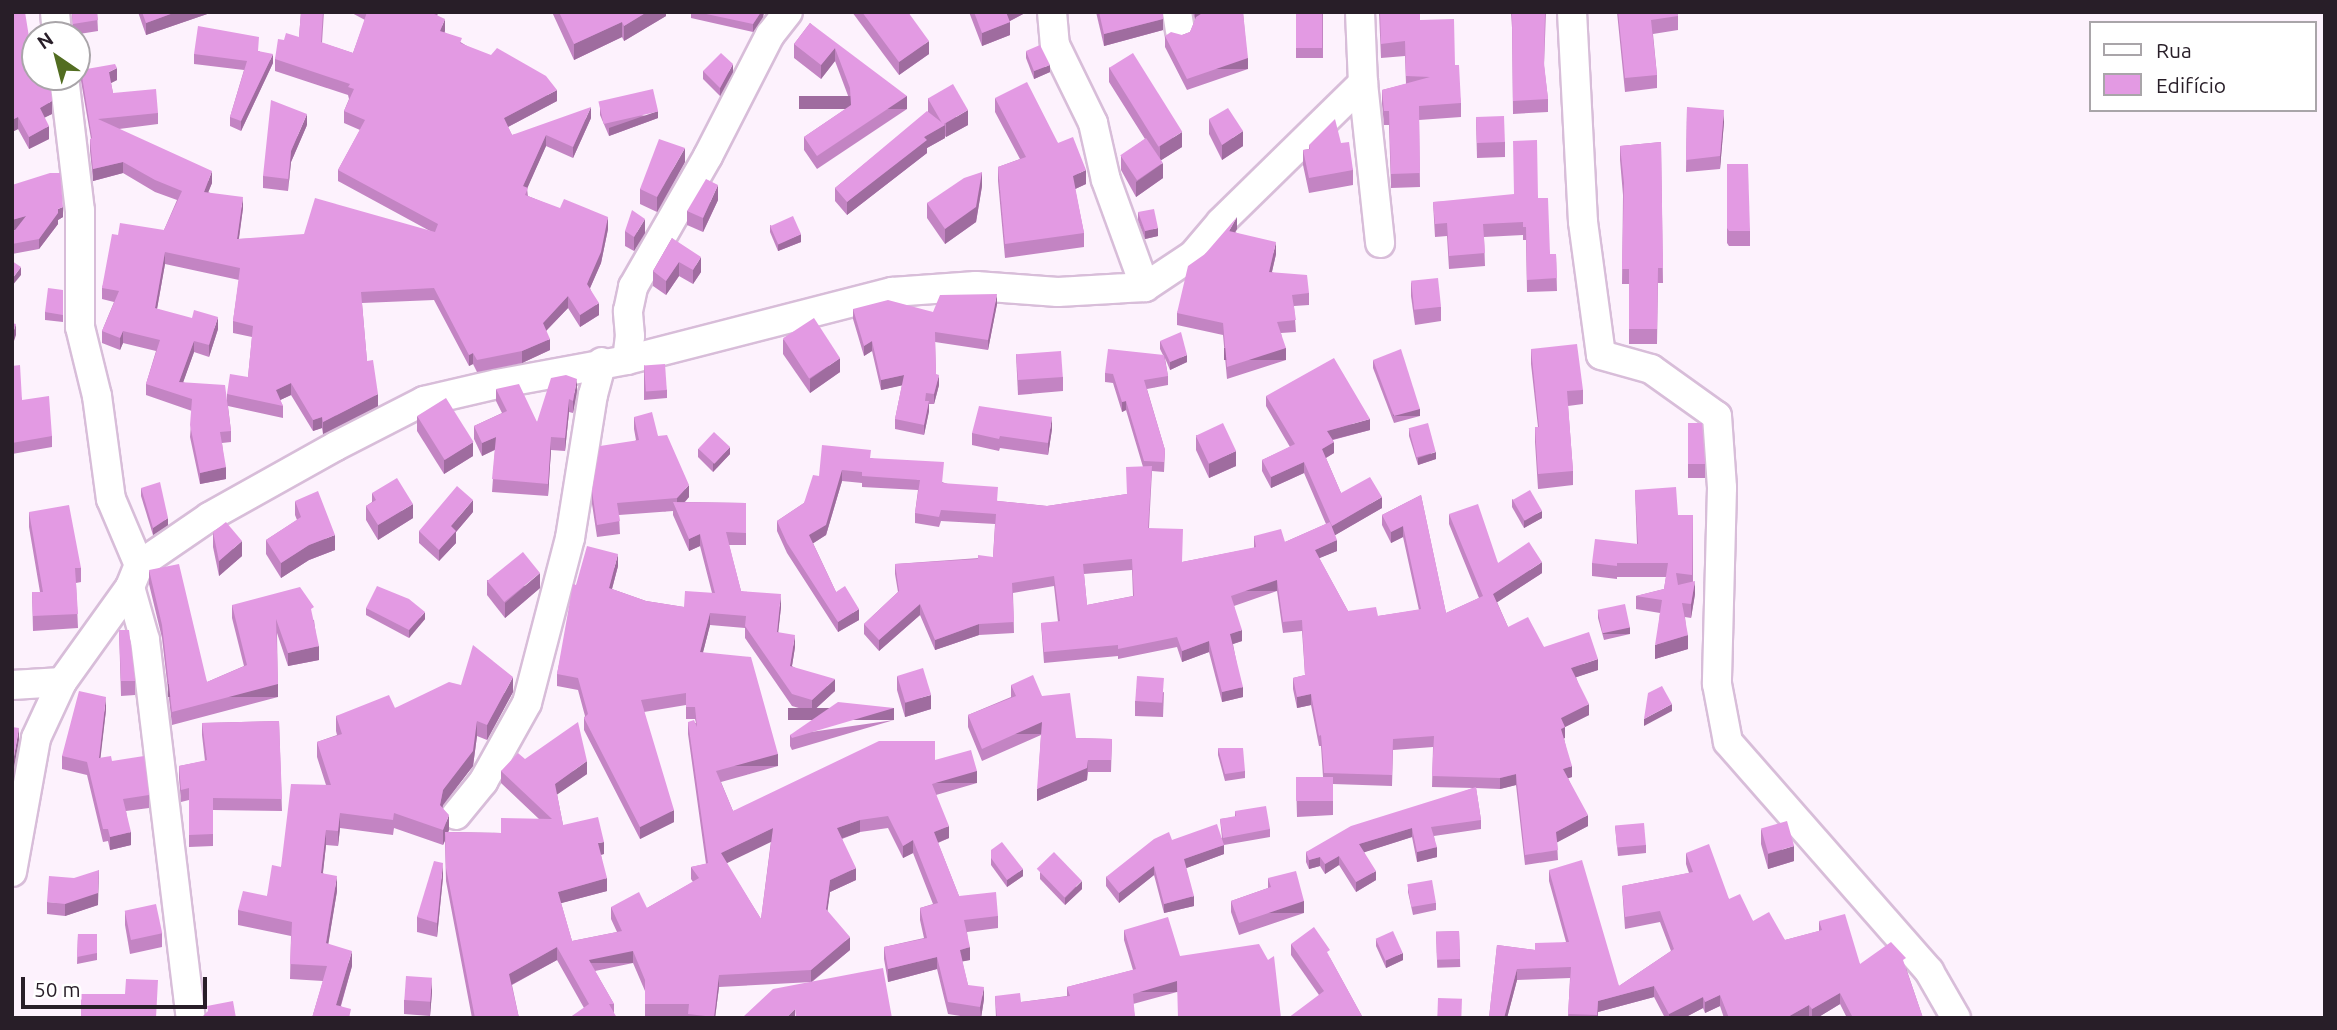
<!DOCTYPE html>
<html>
<head>
<meta charset="utf-8">
<style>
	body { margin:0 }
	#map { position:relative; width:2337px; height:1030px; overflow:hidden; background:#fdf2fd; font-family:Ubuntu,sans-serif }
	div>[style] { position:absolute }
	.roads { filter:drop-shadow(2px 0 #d8bdd9) drop-shadow(-2px 0 #d8bdd9) drop-shadow(0 2px #d8bdd9) drop-shadow(0 -2px #d8bdd9) }
	.minor>* { height:28px; margin:-14px; padding:0 14px; transform-origin:14px; border-radius:14px; background:#fff }
	.wall>* { inset:0; background:#c384c3; transform-origin:0 0 }
	.shaded-wall>* { inset:0; background:#9f6c9f; transform-origin:0 0 }
	.building>* { inset:0; background:#e39ae3; transform-origin:0 0 }
	span { translate:-50% -50%; white-space:nowrap; text-align:center; line-height:1.15; -webkit-text-stroke:5px #fff; paint-order:stroke }
	.frame { position:absolute; inset:0; border:14px solid #281e28; pointer-events:none }
	.legend { position:absolute; left:2089px; top:21px; width:228px; height:91px; box-sizing:border-box; background:#fff; border:2px solid #a9a5a9; margin:0; padding:9px 12px; list-style:none; font-size:21px; color:#281e28 }
	.legend li { display:flex; align-items:center; gap:14px; height:35px }
	.legend b { width:35px; border:2px solid #a9a5a9 }
	.north { position:absolute; left:21px; top:21px; width:70px; height:70px; box-sizing:border-box; background:#fff; border:2px solid #a9a5a9; border-radius:50%; rotate:325deg; font-size:19px; font-weight:700; line-height:28px; text-align:center; color:#281e28 }
	.north::after { content:''; display:block; margin:auto; width:24px; height:32px; background:#526d21; clip-path:polygon(50% 0,100% 100%,50% 72%,0 100%) }
	.scale { position:absolute; left:21px; top:977px; width:186px; height:32px; box-sizing:border-box; border:4px solid #281e28; border-top:0; padding-left:9px; font-size:21px; line-height:24px; white-space:nowrap; color:#281e28; -webkit-text-stroke:5px #fff; paint-order:stroke }
</style>
</head>
<body>
<div id="map">
	<div class="roads">
		<div class="minor">
			<i style="left:55px;top:12px;width:23px;rotate:85deg"></i>
			<i style="left:1052px;top:12px;width:33px;rotate:85deg"></i>
			<i style="left:1055px;top:45px;width:87px;rotate:64deg"></i>
			<i style="left:1093px;top:123px;width:58px;rotate:77.2deg"></i>
			<i style="left:1106px;top:180px;width:114px;rotate:70deg"></i>
			<i style="left:1177px;top:12px;width:18px;rotate:81deg"></i>
			<i style="left:1360px;top:12px;width:71px;rotate:87.6deg"></i>
			<i style="left:1363px;top:83px;width:161px;rotate:83.9deg"></i>
			<i style="left:1572px;top:12px;width:210px;rotate:87deg"></i>
			<i style="left:1583px;top:222px;width:134px;rotate:82.3deg"></i>
			<i style="left:1601px;top:355px;width:52px;rotate:15.6deg"></i>
			<i style="left:1651px;top:369px;width:81px;rotate:35.5deg"></i>
			<i style="left:1717px;top:416px;width:72px;rotate:86deg"></i>
			<i style="left:1722px;top:488px;width:196px;rotate:91.5deg"></i>
			<i style="left:1717px;top:684px;width:59px;rotate:79.3deg"></i>
			<i style="left:1728px;top:742px;width:305px;rotate:48.7deg"></i>
			<i style="left:1929px;top:971px;width:54px;rotate:60.1deg"></i>
			<i style="left:64px;top:77px;width:135px;rotate:83.2deg"></i>
			<i style="left:80px;top:211px;width:116px;rotate:90deg"></i>
			<i style="left:80px;top:327px;width:71px;rotate:76.2deg"></i>
			<i style="left:97px;top:396px;width:104px;rotate:82.3deg"></i>
			<i style="left:111px;top:499px;width:72px;rotate:67deg"></i>
			<i style="left:627px;top:360px;width:24px;rotate:-83deg"></i>
			<i style="left:630px;top:336px;width:25px;rotate:-95deg"></i>
			<i style="left:628px;top:311px;width:25px;rotate:-78deg"></i>
			<i style="left:633px;top:287px;width:151px;rotate:-60.2deg"></i>
			<i style="left:708px;top:156px;width:136px;rotate:-62.9deg"></i>
			<i style="left:770px;top:35px;width:29px;rotate:-52deg"></i>
			<i style="left:130px;top:587px;width:55px;rotate:74.2deg"></i>
			<i style="left:145px;top:640px;width:381px;rotate:83.1deg"></i>
			<i style="left:12px;top:685px;width:50px;rotate:-3.4deg"></i>
			<i style="left:456px;top:815px;width:43px;rotate:-50.7deg"></i>
			<i style="left:483px;top:782px;width:90px;rotate:-60.9deg"></i>
			<i style="left:527px;top:703px;width:171px;rotate:-75.4deg"></i>
			<i style="left:570px;top:538px;width:145px;rotate:-80.9deg"></i>
			<i style="left:593px;top:395px;width:34px;rotate:-75deg"></i>
			<i style="left:12px;top:872px;width:136px;rotate:-79.8deg"></i>
			<i style="left:36px;top:738px;width:62px;rotate:-65.1deg"></i>
			<i style="left:62px;top:682px;width:117px;rotate:-54.4deg"></i>
			<i style="left:130px;top:587px;width:24px;rotate:-68deg"></i>
			<i style="left:139px;top:565px;width:85px;rotate:-34.4deg"></i>
			<i style="left:209px;top:517px;width:145px;rotate:-29.2deg"></i>
			<i style="left:336px;top:446px;width:99px;rotate:-27.1deg"></i>
			<i style="left:424px;top:401px;width:75px;rotate:-13.1deg"></i>
			<i style="left:497px;top:384px;width:132px;rotate:-10.5deg"></i>
			<i style="left:627px;top:360px;width:274px;rotate:-14.4deg"></i>
			<i style="left:892px;top:292px;width:84px;rotate:-4.1deg"></i>
			<i style="left:976px;top:286px;width:82px;rotate:4.2deg"></i>
			<i style="left:1058px;top:292px;width:87px;rotate:-3.3deg"></i>
			<i style="left:1145px;top:287px;width:58px;rotate:-33.7deg"></i>
			<i style="left:1193px;top:255px;width:43px;rotate:-49.7deg"></i>
			<i style="left:1221px;top:222px;width:199px;rotate:-44.4deg"></i>
		</div>
	</div>
	<div class="wall">
		<i style="clip-path:polygon(12px 12px,29px 37px,52px 114px,44px 117px,49px 139px,29px 149px,18px 129px,12px 132px)"></i>
		<i style="clip-path:polygon(72px 12px,97px 12px,98px 31px,73px 35px)"></i>
		<i style="clip-path:polygon(138px 12px,213px 12px,146px 35px)"></i>
		<i style="clip-path:polygon(evenodd,301px 12px,324px 12px,322px 43px,353px 53px,365px 20px,350px 12px,440px 12px,437px 15px,445px 31px,444px 32px,557px 101px,508px 127px,512px 135px,591px 118px,573px 158px,546px 146px,527px 188px,528px 196px,608px 229px,601px 263px,590px 288px,599px 315px,580px 327px,568px 308px,546px 331px,550px 350px,522px 363px,477px 372px,473px 364px,469px 366px,434px 300px,362px 303px,367px 361px,378px 406px,323px 434px,322px 428px,313px 431px,291px 395px,280px 400px,283px 406px,283px 418px,228px 406px,231px 431px,231px 442px,222px 443px,226px 479px,200px 484px,190px 437px,192px 411px,146px 395px,146px 384px,156px 351px,123px 343px,120px 350px,102px 343px,102px 331px,114px 302px,102px 299px,102px 288px,118px 235px,164px 230px,177px 200px,155px 192px,123px 173px,93px 181px,90px 151px,90px 139px,91px 139px,81px 81px,81px 70px,117px 80px,111px 83px,113px 93px,158px 113px,158px 124px,119px 129px,212px 183px,208px 192px,243px 208px,239px 239px,430px 231px,338px 181px,338px 170px,360px 130px,344px 123px,344px 111px,349px 99px,348px 95px,275px 71px,275px 59px,284px 40px,299px 37px,301px 12px,165px 264px,239px 280px,233px 321px,233px 333px,252px 337px,248px 377px,227px 394px,227px 404px,183px 382px,194px 352px,209px 357px,218px 329px,157px 309px,165px 264px)"></i>
		<i style="clip-path:polygon(552px 12px,666px 12px,666px 16px,624px 41px,622px 37px,574px 60px)"></i>
		<i style="clip-path:polygon(691px 12px,764px 12px,763px 17px,753px 32px,691px 18px)"></i>
		<i style="clip-path:polygon(852px 12px,908px 12px,929px 54px,899px 75px)"></i>
		<i style="clip-path:polygon(969px 12px,1025px 12px,1025px 13px,1010px 21px,1010px 35px,982px 46px)"></i>
		<i style="clip-path:polygon(1096px 12px,1163px 12px,1163px 30px,1104px 46px)"></i>
		<i style="clip-path:polygon(1193px 12px,1243px 12px,1248px 69px,1187px 90px,1165px 47px,1165px 36px,1182px 35px,1190px 32px,1195px 20px)"></i>
		<i style="left:1296px;top:12px;width:27px;height:46px"></i>
		<i style="clip-path:polygon(1379px 12px,1420px 20px,1455px 65px,1461px 103px,1461px 117px,1419px 120px,1420px 187px,1391px 188px,1389px 125px,1384px 125px,1382px 104px,1382px 90px,1406px 84px,1405px 56px,1381px 58px)"></i>
		<i style="clip-path:polygon(1511px 12px,1546px 12px,1544px 66px,1548px 99px,1548px 112px,1513px 114px,1512px 28px)"></i>
		<i style="clip-path:polygon(1617px 12px,1678px 12px,1678px 30px,1653px 34px,1657px 75px,1657px 88px,1625px 92px)"></i>
		<i style="clip-path:polygon(810px 23px,907px 109px,817px 169px,804px 150px,804px 137px,850px 106px,850px 101px,835px 61px,821px 79px,794px 58px,794px 44px)"></i>
		<i style="clip-path:polygon(259px 51px,273px 63px,241px 131px,230px 126px,230px 117px,244px 70px,194px 64px,194px 54px)"></i>
		<i style="clip-path:polygon(1026px 51px,1050px 72px,1034px 79px,1026px 58px)"></i>
		<i style="clip-path:polygon(1109px 67px,1182px 147px,1161px 160px,1163px 178px,1136px 197px,1121px 170px,1121px 156px,1145px 139px,1109px 82px)"></i>
		<i style="clip-path:polygon(703px 71px,733px 72px,720px 96px,703px 79px)"></i>
		<i style="clip-path:polygon(928px 98px,968px 125px,946px 137px,945px 136px,945px 138px,927px 148px,927px 153px,847px 215px,835px 201px,835px 188px,928px 112px)"></i>
		<i style="clip-path:polygon(995px 98px,1058px 143px,1086px 184px,1075px 189px,1084px 233px,1084px 247px,1005px 258px,998px 181px,998px 167px,1020px 159px,995px 112px)"></i>
		<i style="clip-path:polygon(1687px 107px,1724px 122px,1720px 169px,1686px 172px)"></i>
		<i style="clip-path:polygon(600px 108px,658px 118px,609px 136px,600px 115px)"></i>
		<i style="clip-path:polygon(1476px 118px,1505px 142px,1505px 157px,1477px 158px)"></i>
		<i style="clip-path:polygon(1209px 119px,1243px 146px,1222px 160px,1209px 134px)"></i>
		<i style="clip-path:polygon(307px 125px,291px 162px,288px 191px,263px 188px,263px 176px)"></i>
		<i style="clip-path:polygon(1661px 142px,1663px 283px,1658px 283px,1657px 344px,1629px 344px,1629px 284px,1622px 284px,1623px 195px,1620px 160px,1620px 146px)"></i>
		<i style="clip-path:polygon(1341px 143px,1353px 170px,1353px 185px,1309px 193px,1303px 165px,1303px 150px,1309px 149px,1309px 145px)"></i>
		<i style="clip-path:polygon(685px 162px,657px 212px,640px 204px,640px 189px)"></i>
		<i style="clip-path:polygon(1727px 164px,1750px 231px,1750px 246px,1729px 246px,1727px 243px)"></i>
		<i style="clip-path:polygon(12px 185px,63px 217px,58px 220px,58px 224px,39px 249px,12px 254px,12px 234px,15px 230px,12px 231px)"></i>
		<i style="clip-path:polygon(982px 186px,976px 222px,945px 244px,927px 218px,927px 203px)"></i>
		<i style="clip-path:polygon(1538px 198px,1550px 254px,1556px 254px,1557px 291px,1527px 292px,1526px 240px,1523px 240px,1523px 235px,1484px 237px,1485px 266px,1449px 269px,1447px 236px,1435px 237px,1433px 202px)"></i>
		<i style="clip-path:polygon(718px 200px,703px 232px,687px 225px,687px 211px)"></i>
		<i style="clip-path:polygon(1138px 212px,1158px 236px,1145px 239px,1138px 220px)"></i>
		<i style="clip-path:polygon(770px 225px,801px 242px,778px 251px,770px 232px)"></i>
		<i style="clip-path:polygon(1237px 229px,1235px 232px,1276px 254px,1272px 272px,1309px 293px,1309px 305px,1294px 306px,1296px 332px,1281px 333px,1286px 360px,1227px 379px,1223px 335px,1177px 325px,1177px 313px,1205px 254px)"></i>
		<i style="clip-path:polygon(625px 231px,645px 233px,634px 251px,625px 246px)"></i>
		<i style="clip-path:polygon(672px 238px,701px 272px,693px 284px,679px 276px,666px 295px,653px 286px,653px 271px)"></i>
		<i style="clip-path:polygon(1411px 282px,1441px 307px,1441px 321px,1415px 325px,1411px 296px)"></i>
		<i style="clip-path:polygon(63px 290px,63px 322px,45px 320px,45px 312px)"></i>
		<i style="clip-path:polygon(997px 304px,988px 350px,935px 342px,936px 374px,939px 385px,934px 404px,929px 404px,929px 411px,924px 435px,895px 429px,895px 419px,902px 385px,881px 390px,872px 351px,864px 356px,853px 319px,853px 309px,933px 312px)"></i>
		<i style="clip-path:polygon(783px 339px,840px 372px,810px 393px,783px 354px)"></i>
		<i style="clip-path:polygon(evenodd,1160px 341px,1187px 362px,1170px 370px,1165px 358px,1168px 376px,1168px 385px,1147px 389px,1165px 450px,1164px 472px,1152px 471px,1149px 528px,1182px 562px,1254px 548px,1254px 536px,1285px 542px,1326px 524px,1304px 473px,1271px 488px,1262px 471px,1262px 460px,1290px 447px,1266px 406px,1266px 396px,1370px 430px,1333px 440px,1334px 453px,1326px 458px,1341px 493px,1382px 508px,1335px 535px,1337px 551px,1319px 558px,1348px 611px,1378px 616px,1419px 610px,1403px 537px,1391px 543px,1382px 525px,1382px 515px,1421px 495px,1446px 613px,1479px 598px,1449px 524px,1449px 514px,1498px 563px,1542px 573px,1497px 602px,1508px 627px,1544px 647px,1598px 670px,1576px 677px,1589px 715px,1565px 727px,1565px 738px,1564px 738px,1572px 777px,1568px 778px,1588px 826px,1557px 842px,1558px 860px,1525px 865px,1516px 785px,1500px 789px,1476px 788px,1481px 820px,1481px 829px,1434px 836px,1437px 857px,1417px 862px,1412px 837px,1364px 852px,1376px 880px,1356px 892px,1339px 865px,1325px 874px,1320px 866px,1309px 869px,1306px 862px,1306px 852px,1473px 788px,1432px 787px,1433px 747px,1393px 750px,1392px 786px,1333px 784px,1333px 815px,1297px 817px,1296px 779px,1323px 777px,1321px 746px,1319px 746px,1311px 705px,1297px 708px,1293px 689px,1293px 678px,1305px 675px,1302px 631px,1283px 633px,1277px 591px,1234px 606px,1242px 641px,1233px 644px,1243px 697px,1222px 702px,1209px 652px,1182px 662px,1177px 647px,1118px 659px,1118px 656px,1044px 663px,1041px 623px,1058px 622px,1054px 586px,1013px 593px,1014px 633px,979px 635px,935px 650px,920px 615px,879px 651px,864px 634px,864px 624px,898px 592px,895px 574px,895px 564px,993px 557px,995px 524px,941px 521px,939px 527px,915px 523px,915px 513px,918px 490px,862px 487px,862px 483px,842px 481px,826px 535px,813px 543px,836px 592px,859px 620px,838px 632px,787px 553px,777px 531px,777px 521px,804px 503px,819px 476px,871px 458px,998px 501px,1047px 506px,1127px 494px,1143px 467px,1126px 410px,1122px 412px,1113px 383px,1105px 382px,1105px 373px,1163px 355px,1160px 349px,1160px 341px,1132px 570px,1133px 596px,1087px 605px,1084px 574px,1132px 570px)"></i>
		<i style="clip-path:polygon(1531px 349px,1583px 390px,1583px 404px,1568px 406px,1573px 471px,1573px 485px,1538px 489px,1535px 442px,1535px 427px,1538px 427px,1531px 364px)"></i>
		<i style="clip-path:polygon(1016px 354px,1063px 377px,1063px 391px,1018px 395px)"></i>
		<i style="clip-path:polygon(1373px 360px,1420px 416px,1394px 423px,1373px 368px)"></i>
		<i style="clip-path:polygon(644px 365px,667px 390px,667px 398px,644px 400px)"></i>
		<i style="clip-path:polygon(12px 366px,22px 400px,52px 436px,52px 447px,12px 454px)"></i>
		<i style="clip-path:polygon(496px 389px,537px 422px,577px 391px,573px 413px,569px 412px,565px 451px,551px 450px,548px 496px,492px 492px,495px 450px,482px 456px,474px 439px,474px 426px,502px 413px,496px 401px)"></i>
		<i style="clip-path:polygon(417px 416px,473px 456px,444px 474px,417px 431px)"></i>
		<i style="clip-path:polygon(evenodd,634px 417px,658px 436px,689px 497px,685px 502px,746px 503px,746px 545px,729px 545px,741px 591px,781px 607px,778px 632px,795px 647px,792px 666px,835px 691px,812px 712px,792px 706px,745px 638px,745px 628px,710px 625px,703px 652px,778px 766px,721px 782px,733px 811px,935px 760px,977px 783px,936px 795px,949px 838px,938px 843px,959px 896px,998px 916px,998px 928px,967px 932px,970px 960px,962px 961px,968px 985px,984px 999px,981px 1018px,973px 1018px,948px 1014px,937px 969px,888px 982px,884px 959px,884px 947px,924px 938px,920px 920px,920px 908px,933px 904px,913px 853px,903px 858px,888px 828px,860px 832px,842px 839px,856px 880px,830px 892px,827px 911px,850px 950px,812px 982px,719px 987px,715px 1018px,645px 1016px,645px 991px,633px 963px,595px 971px,614px 1004px,614px 1013px,584px 1008px,557px 960px,512px 985px,519px 1018px,472px 1018px,446px 881px,445px 841px,443px 845px,394px 828px,393px 835px,340px 828px,338px 846px,326px 845px,323px 873px,337px 891px,328px 944px,352px 966px,341px 1006px,351px 1018px,312px 1018px,323px 981px,290px 979px,291px 936px,238px 925px,238px 910px,267px 896px,281px 867px,326px 785px,317px 757px,317px 742px,337px 735px,336px 731px,336px 716px,513px 692px,487px 740px,477px 736px,473px 766px,443px 805px,442px 807px,449px 830px,448px 832px,501px 833px,539px 819px,501px 783px,501px 771px,525px 759px,587px 774px,557px 794px,563px 825px,604px 854px,601px 855px,607px 891px,561px 903px,572px 941px,617px 932px,611px 919px,611px 907px,647px 908px,693px 882px,691px 879px,691px 867px,706px 864px,688px 734px,688px 722px,696px 723px,695px 719px,686px 719px,686px 705px,644px 712px,674px 822px,640px 839px,584px 730px,584px 718px,585px 716px,578px 690px,557px 686px,557px 674px,576px 585px,618px 566px,612px 589px,646px 601px,684px 607px,712px 593px,700px 546px,689px 551px,673px 515px,673px 511px,619px 515px,620px 534px,597px 537px,592px 504px,592px 491px,636px 440px,634px 429px,634px 417px,771px 841px,761px 919px,726px 863px,771px 841px)"></i>
		<i style="clip-path:polygon(1688px 423px,1705px 464px,1705px 478px,1688px 478px)"></i>
		<i style="clip-path:polygon(1052px 429px,1048px 455px,1000px 448px,999px 451px,972px 445px,972px 433px)"></i>
		<i style="clip-path:polygon(1409px 429px,1436px 459px,1418px 465px,1409px 436px)"></i>
		<i style="clip-path:polygon(1196px 435px,1236px 466px,1209px 478px,1196px 450px)"></i>
		<i style="clip-path:polygon(698px 449px,730px 454px,713px 472px,698px 457px)"></i>
		<i style="clip-path:polygon(141px 488px,168px 525px,153px 535px,141px 496px)"></i>
		<i style="clip-path:polygon(1635px 490px,1678px 515px,1693px 515px,1693px 582px,1695px 594px,1691px 618px,1685px 617px,1688px 649px,1655px 659px,1660px 613px,1636px 609px,1636px 596px,1664px 589px,1666px 577px,1617px 577px,1617px 579px,1592px 576px,1592px 563px,1637px 544px)"></i>
		<i style="clip-path:polygon(372px 493px,413px 518px,378px 540px,366px 520px,366px 506px,372px 502px)"></i>
		<i style="clip-path:polygon(1512px 499px,1542px 518px,1524px 528px,1512px 507px)"></i>
		<i style="clip-path:polygon(295px 501px,335px 550px,309px 560px,281px 578px,266px 554px,266px 540px,297px 520px,295px 515px)"></i>
		<i style="clip-path:polygon(29px 512px,81px 568px,81px 582px,76px 583px,78px 628px,33px 631px,32px 592px,40px 592px,29px 527px)"></i>
		<i style="clip-path:polygon(473px 512px,456px 532px,456px 543px,439px 561px,419px 543px,419px 531px)"></i>
		<i style="clip-path:polygon(213px 532px,242px 556px,219px 576px,213px 547px)"></i>
		<i style="clip-path:polygon(149px 570px,207px 682px,244px 666px,232px 618px,232px 605px,314px 620px,319px 660px,288px 666px,277px 633px,278px 697px,172px 725px,162px 638px,149px 584px)"></i>
		<i style="clip-path:polygon(487px 580px,540px 588px,505px 618px,487px 595px)"></i>
		<i style="clip-path:polygon(366px 608px,425px 619px,409px 638px,366px 615px)"></i>
		<i style="clip-path:polygon(1598px 611px,1630px 634px,1604px 640px,1598px 618px)"></i>
		<i style="clip-path:polygon(119px 630px,135px 681px,135px 695px,121px 696px)"></i>
		<i style="clip-path:polygon(897px 676px,931px 709px,905px 717px,897px 690px)"></i>
		<i style="clip-path:polygon(1011px 685px,1042px 696px,1076px 738px,1112px 739px,1111px 772px,1088px 772px,1087px 780px,1037px 801px,1041px 735px,982px 761px,968px 727px,968px 715px,1011px 697px)"></i>
		<i style="clip-path:polygon(1164px 692px,1163px 717px,1135px 716px,1135px 701px)"></i>
		<i style="clip-path:polygon(106px 710px,100px 758px,112px 761px,149px 795px,149px 808px,126px 811px,131px 845px,110px 850px,108px 841px,103px 842px,87px 775px,62px 769px,62px 756px)"></i>
		<i style="clip-path:polygon(894px 720px,792px 750px,790px 746px,790px 735px)"></i>
		<i style="clip-path:polygon(279px 721px,282px 811px,213px 810px,213px 846px,189px 847px,189px 800px,181px 802px,179px 778px,179px 766px,205px 761px,202px 735px,202px 723px)"></i>
		<i style="clip-path:polygon(1218px 748px,1245px 771px,1245px 778px,1225px 781px,1218px 755px)"></i>
		<i style="clip-path:polygon(1235px 811px,1270px 829px,1270px 837px,1224px 845px,1224px 854px,1186px 868px,1194px 906px,1164px 913px,1154px 875px,1119px 903px,1106px 886px,1106px 877px,1172px 840px,1222px 838px,1220px 819px,1235px 817px)"></i>
		<i style="clip-path:polygon(1615px 826px,1646px 845px,1646px 853px,1618px 856px)"></i>
		<i style="clip-path:polygon(1761px 829px,1794px 861px,1768px 869px,1761px 844px)"></i>
		<i style="clip-path:polygon(991px 850px,1023px 876px,1007px 887px,991px 865px)"></i>
		<i style="clip-path:polygon(1686px 853px,1729px 899px,1753px 921px,1785px 940px,1819px 931px,1819px 921px,1860px 964px,1906px 968px,1923px 1018px,1847px 1018px,1840px 1004px,1817px 1018px,1810px 1018px,1809px 1016px,1807px 1018px,1724px 1018px,1720px 1006px,1705px 1013px,1703px 1008px,1684px 1018px,1665px 1018px,1654px 997px,1598px 1012px,1598px 1018px,1568px 1018px,1570px 978px,1517px 980px,1507px 1018px,1489px 1018px,1497px 945px,1535px 950px,1566px 942px,1549px 881px,1549px 870px,1619px 986px,1671px 951px,1660px 922px,1625px 929px,1622px 886px,1689px 873px,1686px 864px)"></i>
		<i style="clip-path:polygon(1040px 872px,1082px 889px,1065px 905px,1040px 879px)"></i>
		<i style="clip-path:polygon(443px 877px,437px 937px,417px 932px,417px 917px)"></i>
		<i style="clip-path:polygon(1268px 878px,1304px 913px,1239px 935px,1231px 912px,1231px 901px,1268px 888px)"></i>
		<i style="clip-path:polygon(1408px 885px,1436px 903px,1436px 910px,1413px 915px,1408px 892px)"></i>
		<i style="clip-path:polygon(47px 902px,98px 905px,65px 916px,47px 914px)"></i>
		<i style="clip-path:polygon(125px 911px,162px 933px,162px 947px,130px 954px,125px 925px)"></i>
		<i style="clip-path:polygon(1124px 930px,1180px 956px,1281px 1018px,1177px 992px,1133px 1004px,1135px 1018px,996px 1018px,995px 996px,1021px 1002px,1067px 996px,1067px 987px,1133px 970px,1124px 940px)"></i>
		<i style="left:1459px;top:931px;width:36px;height:23px;rotate:88deg"></i>
		<i style="clip-path:polygon(78px 934px,97px 934px,97px 960px,77px 964px)"></i>
		<i style="clip-path:polygon(1376px 939px,1403px 960px,1386px 968px,1376px 946px)"></i>
		<i style="clip-path:polygon(1291px 944px,1330px 958px,1363px 1018px,1319px 995px,1291px 955px)"></i>
		<i style="clip-path:polygon(432px 992px,430px 1016px,404px 1014px,404px 1000px)"></i>
	</div>
	<div class="shaded-wall">
		<i style="clip-path:polygon(176px 12px,213px 12px,146px 35px,146px 23px)"></i>
		<i style="clip-path:polygon(647px 12px,666px 12px,666px 16px,624px 41px,624px 26px)"></i>
		<i style="clip-path:polygon(761px 12px,764px 12px,763px 17px,753px 32px,753px 24px)"></i>
		<i style="clip-path:polygon(1006px 12px,1025px 12px,1025px 13px,1006px 23px)"></i>
		<i style="clip-path:polygon(1195px 12px,1216px 12px,1195px 21px)"></i>
		<i style="clip-path:polygon(445px 19px,445px 31px,440px 42px,440px 31px)"></i>
		<i style="clip-path:polygon(1163px 19px,1163px 30px,1104px 46px,1104px 34px)"></i>
		<i style="clip-path:polygon(622px 22px,622px 37px,574px 60px,574px 44px)"></i>
		<i style="clip-path:polygon(1010px 22px,1010px 35px,982px 46px,982px 33px)"></i>
		<i style="clip-path:polygon(929px 41px,929px 54px,899px 75px,899px 62px)"></i>
		<i style="clip-path:polygon(835px 48px,835px 61px,821px 79px,821px 65px)"></i>
		<i style="clip-path:polygon(273px 54px,273px 63px,241px 131px,241px 121px)"></i>
		<i style="left:1248px;top:58px;width:11px;height:65px;rotate:90deg"></i>
		<i style="clip-path:polygon(733px 64px,733px 72px,720px 96px,720px 88px)"></i>
		<i style="clip-path:polygon(1050px 65px,1050px 72px,1034px 79px,1034px 71px)"></i>
		<i style="clip-path:polygon(117px 68px,117px 80px,109px 84px,109px 72px)"></i>
		<i style="clip-path:polygon(557px 90px,557px 101px,504px 129px,504px 118px)"></i>
		<i style="left:907px;top:96px;width:13px;height:108px;rotate:90deg"></i>
		<i style="clip-path:polygon(52px 101px,52px 114px,40px 120px,40px 108px)"></i>
		<i style="clip-path:polygon(591px 107px,591px 118px,573px 158px,573px 147px)"></i>
		<i style="clip-path:polygon(968px 110px,968px 125px,946px 137px,946px 123px)"></i>
		<i style="clip-path:polygon(1724px 110px,1724px 122px,1720px 169px,1720px 156px)"></i>
		<i style="clip-path:polygon(658px 111px,658px 118px,609px 136px,609px 128px)"></i>
		<i style="clip-path:polygon(307px 114px,307px 125px,291px 162px,288px 191px,291px 151px)"></i>
		<i style="clip-path:polygon(18px 117px,18px 129px,12px 132px,12px 120px)"></i>
		<i style="clip-path:polygon(945px 125px,945px 138px,927px 148px,927px 153px,847px 215px,847px 202px,924px 137px)"></i>
		<i style="clip-path:polygon(49px 126px,49px 139px,29px 149px,29px 137px)"></i>
		<i style="clip-path:polygon(1243px 131px,1243px 146px,1222px 160px,1222px 145px)"></i>
		<i style="clip-path:polygon(1182px 132px,1182px 147px,1160px 161px,1160px 146px)"></i>
		<i style="clip-path:polygon(546px 135px,546px 146px,523px 198px,523px 186px)"></i>
		<i style="clip-path:polygon(685px 148px,685px 162px,657px 212px,657px 197px)"></i>
		<i style="clip-path:polygon(123px 162px,123px 173px,93px 181px,93px 169px)"></i>
		<i style="clip-path:polygon(1163px 163px,1163px 178px,1136px 197px,1136px 182px)"></i>
		<i style="clip-path:polygon(1086px 170px,1086px 184px,1073px 190px,1073px 176px)"></i>
		<i style="clip-path:polygon(212px 171px,212px 183px,204px 203px,204px 192px)"></i>
		<i style="clip-path:polygon(982px 172px,982px 186px,976px 222px,945px 244px,945px 229px)"></i>
		<i style="clip-path:polygon(718px 185px,718px 200px,703px 232px,703px 218px)"></i>
		<i style="clip-path:polygon(243px 197px,243px 208px,237px 251px,237px 239px)"></i>
		<i style="clip-path:polygon(63px 207px,63px 217px,58px 220px,58px 224px,39px 249px,39px 239px,58px 209px)"></i>
		<i style="clip-path:polygon(26px 216px,26px 226px,12px 231px,12px 220px)"></i>
		<i style="clip-path:polygon(608px 217px,608px 229px,601px 263px,587px 295px,587px 284px)"></i>
		<i style="clip-path:polygon(1237px 217px,1237px 229px,1229px 243px,1229px 231px)"></i>
		<i style="clip-path:polygon(645px 219px,645px 233px,634px 251px,634px 237px)"></i>
		<i style="clip-path:polygon(1158px 228px,1158px 236px,1145px 239px,1145px 231px)"></i>
		<i style="clip-path:polygon(801px 234px,801px 242px,778px 251px,778px 244px)"></i>
		<i style="clip-path:polygon(1276px 242px,1276px 254px,1269px 284px,1269px 272px)"></i>
		<i style="clip-path:polygon(165px 252px,165px 264px,155px 320px,155px 308px)"></i>
		<i style="clip-path:polygon(701px 257px,701px 272px,693px 284px,693px 270px)"></i>
		<i style="clip-path:polygon(679px 262px,679px 276px,666px 295px,666px 281px)"></i>
		<i style="clip-path:polygon(21px 267px,21px 275px,12px 286px,12px 279px)"></i>
		<i style="clip-path:polygon(997px 294px,997px 304px,988px 350px,988px 340px)"></i>
		<i style="clip-path:polygon(568px 296px,568px 308px,543px 334px,543px 323px)"></i>
		<i style="clip-path:polygon(599px 303px,599px 315px,580px 327px,580px 315px)"></i>
		<i style="clip-path:polygon(218px 317px,218px 329px,209px 357px,209px 345px)"></i>
		<i style="clip-path:polygon(16px 324px,16px 335px,12px 347px,12px 336px)"></i>
		<i style="clip-path:polygon(123px 331px,123px 343px,120px 350px,120px 338px)"></i>
		<i style="clip-path:polygon(550px 339px,550px 350px,522px 363px,522px 351px)"></i>
		<i style="clip-path:polygon(194px 341px,194px 352px,179px 394px,179px 382px)"></i>
		<i style="clip-path:polygon(872px 341px,872px 351px,864px 356px,864px 346px)"></i>
		<i style="left:1286px;top:348px;width:12px;height:62px;rotate:90deg"></i>
		<i style="clip-path:polygon(473px 353px,473px 364px,469px 366px,469px 355px)"></i>
		<i style="clip-path:polygon(1187px 355px,1187px 362px,1170px 370px,1170px 362px)"></i>
		<i style="clip-path:polygon(840px 358px,840px 372px,810px 393px,810px 379px)"></i>
		<i style="clip-path:polygon(904px 375px,904px 385px,881px 390px,881px 380px)"></i>
		<i style="clip-path:polygon(939px 375px,939px 385px,934px 404px,934px 394px)"></i>
		<i style="clip-path:polygon(577px 379px,577px 391px,573px 413px,573px 401px)"></i>
		<i style="clip-path:polygon(291px 383px,291px 395px,276px 402px,276px 390px)"></i>
		<i style="clip-path:polygon(378px 394px,378px 406px,323px 434px,323px 422px)"></i>
		<i style="clip-path:polygon(569px 399px,569px 412px,565px 451px,565px 438px)"></i>
		<i style="clip-path:polygon(929px 401px,929px 411px,924px 435px,924px 425px)"></i>
		<i style="clip-path:polygon(1126px 401px,1126px 410px,1122px 412px,1122px 402px)"></i>
		<i style="left:1420px;top:409px;width:7px;height:27px;rotate:90deg"></i>
		<i style="clip-path:polygon(322px 417px,322px 428px,313px 431px,313px 420px)"></i>
		<i style="clip-path:polygon(1052px 417px,1052px 429px,1048px 455px,1048px 443px)"></i>
		<i style="clip-path:polygon(1370px 419px,1370px 430px,1327px 441px,1327px 431px)"></i>
		<i style="clip-path:polygon(496px 437px,496px 449px,482px 456px,482px 443px)"></i>
		<i style="clip-path:polygon(551px 437px,551px 450px,548px 496px,548px 484px)"></i>
		<i style="clip-path:polygon(473px 442px,473px 456px,444px 474px,444px 460px)"></i>
		<i style="clip-path:polygon(1334px 442px,1334px 453px,1322px 460px,1322px 449px)"></i>
		<i style="clip-path:polygon(730px 447px,730px 454px,713px 472px,713px 464px)"></i>
		<i style="clip-path:polygon(1236px 451px,1236px 466px,1209px 478px,1209px 463px)"></i>
		<i style="clip-path:polygon(1436px 452px,1436px 459px,1418px 465px,1418px 458px)"></i>
		<i style="clip-path:polygon(1304px 462px,1304px 473px,1271px 488px,1271px 477px)"></i>
		<i style="clip-path:polygon(226px 467px,226px 479px,200px 484px,200px 473px)"></i>
		<i style="clip-path:polygon(842px 470px,842px 481px,826px 535px,809px 546px,809px 535px)"></i>
		<i style="clip-path:polygon(689px 485px,689px 497px,677px 510px,677px 498px)"></i>
		<i style="clip-path:polygon(1382px 497px,1382px 508px,1332px 537px,1332px 526px)"></i>
		<i style="clip-path:polygon(473px 500px,473px 512px,456px 532px,456px 543px,439px 561px,439px 550px,451px 526px)"></i>
		<i style="clip-path:polygon(413px 504px,413px 518px,378px 540px,378px 525px)"></i>
		<i style="clip-path:polygon(1542px 511px,1542px 518px,1524px 528px,1524px 520px)"></i>
		<i style="clip-path:polygon(168px 518px,168px 525px,153px 535px,153px 528px)"></i>
		<i style="clip-path:polygon(1403px 526px,1403px 537px,1391px 543px,1391px 532px)"></i>
		<i style="clip-path:polygon(700px 534px,700px 546px,689px 551px,689px 539px)"></i>
		<i style="clip-path:polygon(335px 535px,335px 550px,309px 560px,281px 578px,281px 563px,309px 545px)"></i>
		<i style="clip-path:polygon(1337px 540px,1337px 551px,1315px 560px,1315px 550px)"></i>
		<i style="clip-path:polygon(242px 541px,242px 556px,219px 576px,219px 561px)"></i>
		<i style="clip-path:polygon(618px 554px,618px 566px,609px 600px,609px 588px)"></i>
		<i style="clip-path:polygon(1542px 562px,1542px 573px,1493px 605px,1493px 594px)"></i>
		<i style="clip-path:polygon(540px 573px,540px 588px,505px 618px,505px 603px)"></i>
		<i style="left:1277px;top:580px;width:11px;height:49px;rotate:90deg"></i>
		<i style="clip-path:polygon(1695px 581px,1695px 594px,1691px 618px,1691px 604px)"></i>
		<i style="clip-path:polygon(781px 594px,781px 607px,777px 644px,777px 632px)"></i>
		<i style="clip-path:polygon(920px 604px,920px 615px,879px 651px,879px 640px)"></i>
		<i style="clip-path:polygon(859px 609px,859px 620px,838px 632px,838px 622px)"></i>
		<i style="clip-path:polygon(425px 612px,425px 619px,409px 638px,409px 630px)"></i>
		<i style="clip-path:polygon(710px 613px,710px 625px,700px 664px,700px 652px)"></i>
		<i style="clip-path:polygon(979px 624px,979px 635px,935px 650px,935px 640px)"></i>
		<i style="left:1630px;top:627px;width:7px;height:27px;rotate:90deg"></i>
		<i style="clip-path:polygon(1242px 630px,1242px 641px,1230px 645px,1230px 634px)"></i>
		<i style="clip-path:polygon(795px 635px,795px 647px,790px 678px,790px 666px)"></i>
		<i style="clip-path:polygon(1688px 635px,1688px 649px,1655px 659px,1655px 645px)"></i>
		<i style="clip-path:polygon(1209px 641px,1209px 652px,1182px 662px,1182px 651px)"></i>
		<i style="clip-path:polygon(319px 646px,319px 660px,288px 666px,288px 653px)"></i>
		<i style="clip-path:polygon(1598px 659px,1598px 670px,1571px 679px,1571px 668px)"></i>
		<i style="clip-path:polygon(513px 677px,513px 692px,487px 740px,487px 725px)"></i>
		<i style="clip-path:polygon(835px 679px,835px 691px,812px 712px,812px 700px)"></i>
		<i style="left:278px;top:684px;width:13px;height:110px;rotate:90deg"></i>
		<i style="clip-path:polygon(1243px 687px,1243px 697px,1222px 702px,1222px 692px)"></i>
		<i style="clip-path:polygon(1311px 694px,1311px 705px,1297px 708px,1297px 697px)"></i>
		<i style="clip-path:polygon(931px 695px,931px 709px,905px 717px,905px 702px)"></i>
		<i style="clip-path:polygon(106px 697px,106px 710px,99px 771px,99px 758px)"></i>
		<i style="clip-path:polygon(1589px 704px,1589px 715px,1561px 729px,1561px 718px)"></i>
		<i style="clip-path:polygon(1672px 704px,1672px 711px,1644px 726px,1644px 719px)"></i>
		<i style="left:894px;top:708px;width:12px;height:106px;rotate:90deg"></i>
		<i style="clip-path:polygon(477px 721px,477px 736px,473px 766px,443px 805px,440px 820px,440px 805px,443px 790px)"></i>
		<i style="left:1042px;top:722px;width:12px;height:66px;rotate:90deg"></i>
		<i style="clip-path:polygon(1565px 727px,1565px 738px,1561px 740px,1561px 729px)"></i>
		<i style="clip-path:polygon(19px 728px,19px 740px,13px 773px,13px 762px)"></i>
		<i style="left:778px;top:754px;width:12px;height:64px;rotate:90deg"></i>
		<i style="clip-path:polygon(1088px 760px,1087px 780px,1037px 801px,1037px 789px)"></i>
		<i style="clip-path:polygon(587px 761px,587px 774px,555px 796px,555px 784px)"></i>
		<i style="clip-path:polygon(1572px 766px,1572px 777px,1563px 780px,1563px 769px)"></i>
		<i style="left:977px;top:771px;width:12px;height:47px;rotate:90deg"></i>
		<i style="clip-path:polygon(1516px 774px,1516px 785px,1500px 789px,1500px 778px)"></i>
		<i style="clip-path:polygon(674px 810px,674px 822px,640px 839px,640px 827px)"></i>
		<i style="clip-path:polygon(340px 813px,340px 828px,338px 846px,338px 831px)"></i>
		<i style="clip-path:polygon(449px 815px,449px 830px,443px 845px,443px 830px)"></i>
		<i style="clip-path:polygon(1588px 815px,1588px 826px,1556px 843px,1556px 832px)"></i>
		<i style="clip-path:polygon(860px 820px,860px 832px,837px 840px,837px 828px)"></i>
		<i style="clip-path:polygon(949px 826px,949px 838px,934px 844px,934px 832px)"></i>
		<i style="clip-path:polygon(773px 828px,773px 841px,721px 866px,721px 853px)"></i>
		<i style="clip-path:polygon(1412px 828px,1412px 837px,1359px 854px,1359px 844px)"></i>
		<i style="clip-path:polygon(326px 830px,326px 845px,321px 888px,321px 873px)"></i>
		<i style="clip-path:polygon(131px 832px,131px 845px,110px 850px,110px 837px)"></i>
		<i style="clip-path:polygon(913px 840px,913px 853px,903px 858px,903px 846px)"></i>
		<i style="clip-path:polygon(604px 842px,604px 854px,598px 855px,598px 843px)"></i>
		<i style="clip-path:polygon(1224px 845px,1224px 854px,1184px 869px,1184px 859px)"></i>
		<i style="clip-path:polygon(1794px 846px,1794px 861px,1768px 869px,1768px 854px)"></i>
		<i style="clip-path:polygon(1437px 847px,1437px 857px,1417px 862px,1417px 852px)"></i>
		<i style="clip-path:polygon(1339px 856px,1339px 865px,1325px 874px,1325px 864px)"></i>
		<i style="clip-path:polygon(1320px 857px,1320px 866px,1309px 869px,1309px 860px)"></i>
		<i style="clip-path:polygon(443px 863px,443px 877px,437px 937px,437px 923px)"></i>
		<i style="clip-path:polygon(1154px 866px,1154px 875px,1119px 903px,1119px 893px)"></i>
		<i style="clip-path:polygon(856px 868px,856px 880px,830px 892px,826px 922px,826px 909px,830px 880px)"></i>
		<i style="clip-path:polygon(1023px 869px,1023px 876px,1007px 887px,1007px 880px)"></i>
		<i style="clip-path:polygon(99px 870px,98px 905px,65px 916px,65px 904px)"></i>
		<i style="clip-path:polygon(1376px 871px,1376px 880px,1356px 892px,1356px 882px)"></i>
		<i style="clip-path:polygon(337px 876px,337px 891px,326px 958px,326px 943px)"></i>
		<i style="clip-path:polygon(607px 878px,607px 891px,558px 904px,558px 892px)"></i>
		<i style="clip-path:polygon(1082px 881px,1082px 889px,1065px 905px,1065px 898px)"></i>
		<i style="clip-path:polygon(1194px 896px,1194px 906px,1164px 913px,1164px 904px)"></i>
		<i style="left:1304px;top:901px;width:12px;height:69px;rotate:90deg"></i>
		<i style="clip-path:polygon(850px 937px,850px 950px,811px 982px,811px 970px)"></i>
		<i style="clip-path:polygon(557px 947px,557px 960px,509px 986px,509px 974px)"></i>
		<i style="clip-path:polygon(970px 947px,970px 960px,960px 962px,960px 950px)"></i>
		<i style="clip-path:polygon(352px 951px,352px 966px,337px 1018px,336px 1005px)"></i>
		<i style="left:633px;top:951px;width:12px;height:45px;rotate:90deg"></i>
		<i style="clip-path:polygon(1403px 953px,1403px 960px,1386px 968px,1386px 960px)"></i>
		<i style="clip-path:polygon(937px 957px,937px 969px,888px 982px,888px 969px)"></i>
		<i style="clip-path:polygon(1517px 969px,1517px 980px,1507px 1018px,1504px 1018px)"></i>
		<i style="clip-path:polygon(719px 975px,719px 987px,715px 1018px,714px 1018px)"></i>
		<i style="clip-path:polygon(432px 978px,432px 992px,430px 1016px,430px 1002px)"></i>
		<i style="left:1177px;top:981px;width:11px;height:46px;rotate:90deg"></i>
		<i style="clip-path:polygon(1654px 986px,1654px 997px,1598px 1012px,1597px 1018px,1598px 1001px)"></i>
		<i style="clip-path:polygon(984px 987px,984px 999px,981px 1018px,980px 1007px)"></i>
		<i style="clip-path:polygon(1840px 993px,1840px 1004px,1817px 1018px,1812px 1018px,1812px 1009px)"></i>
		<i style="clip-path:polygon(1720px 995px,1720px 1006px,1705px 1013px,1705px 1002px)"></i>
		<i style="clip-path:polygon(1703px 997px,1703px 1008px,1684px 1018px,1669px 1018px,1669px 1014px)"></i>
		<i style="clip-path:polygon(1809px 1005px,1809px 1016px,1807px 1018px,1786px 1018px)"></i>
		<i style="clip-path:polygon(795px 1009px,795px 1018px,786px 1018px)"></i>
	</div>
	<div class="building">
		<i style="clip-path:polygon(12px 12px,25px 12px,29px 37px,31px 36px,35px 48px,35px 77px,44px 78px,49px 77px,52px 101px,40px 108px,49px 126px,29px 137px,18px 117px,12px 120px)"></i>
		<i style="clip-path:polygon(72px 12px,97px 12px,98px 20px,73px 24px)"></i>
		<i style="clip-path:polygon(142px 12px,176px 12px,146px 23px)"></i>
		<i style="clip-path:polygon(301px 12px,323px 12px,321px 42px,353px 53px,367px 12px,430px 12px,445px 19px,440px 31px,462px 38px,460px 43px,491px 55px,497px 48px,546px 76px,557px 90px,504px 118px,512px 135px,591px 107px,573px 147px,546px 135px,523px 186px,528px 188px,525px 195px,560px 208px,564px 199px,608px 217px,601px 252px,587px 284px,599px 303px,580px 315px,568px 296px,543px 323px,550px 339px,522px 351px,477px 360px,473px 353px,469px 355px,434px 288px,361px 292px,367px 361px,373px 360px,378px 394px,323px 422px,322px 417px,313px 420px,291px 383px,276px 390px,283px 406px,227px 394px,230px 374px,248px 377px,253px 326px,233px 321px,240px 268px,165px 252px,155px 308px,192px 318px,194px 310px,218px 317px,209px 345px,194px 341px,179px 382px,225px 385px,231px 431px,220px 432px,226px 467px,200px 473px,190px 425px,192px 399px,146px 384px,160px 340px,123px 331px,120px 338px,102px 331px,119px 291px,102px 288px,112px 234px,118px 235px,120px 223px,164px 230px,182px 191px,155px 180px,123px 162px,93px 169px,90px 139px,92px 138px,81px 70px,115px 64px,117px 68px,109px 72px,113px 93px,156px 89px,158px 113px,98px 119px,212px 171px,204px 192px,243px 197px,237px 239px,304px 234px,315px 198px,435px 232px,438px 224px,338px 170px,365px 120px,344px 111px,354px 89px,348px 87px,350px 84px,275px 59px,278px 39px,284px 40px,286px 33px,299px 37px)"></i>
		<i style="clip-path:polygon(559px 12px,647px 12px,624px 26px,622px 22px,574px 44px)"></i>
		<i style="clip-path:polygon(697px 12px,761px 12px,753px 24px)"></i>
		<i style="clip-path:polygon(862px 12px,908px 12px,929px 41px,899px 62px)"></i>
		<i style="clip-path:polygon(974px 12px,1006px 12px,1010px 22px,982px 33px)"></i>
		<i style="clip-path:polygon(1099px 12px,1163px 12px,1163px 19px,1104px 34px)"></i>
		<i style="clip-path:polygon(1204px 12px,1243px 12px,1248px 58px,1187px 79px,1165px 36px,1171px 32px,1182px 35px,1190px 32px,1196px 17px)"></i>
		<i style="left:1296px;top:12px;width:26px;height:36px"></i>
		<i style="clip-path:polygon(1380px 12px,1420px 12px,1420px 20px,1454px 19px,1455px 65px,1459px 65px,1461px 103px,1419px 106px,1420px 173px,1391px 174px,1389px 111px,1384px 111px,1382px 90px,1430px 77px,1406px 76px,1405px 41px,1381px 44px)"></i>
		<i style="clip-path:polygon(1512px 12px,1545px 12px,1544px 63px,1548px 99px,1513px 101px)"></i>
		<i style="clip-path:polygon(1618px 12px,1678px 12px,1678px 16px,1651px 20px,1657px 75px,1625px 78px)"></i>
		<i style="clip-path:polygon(810px 23px,907px 96px,817px 156px,804px 137px,851px 105px,850px 88px,835px 48px,821px 65px,794px 44px)"></i>
		<i style="clip-path:polygon(198px 26px,259px 37px,258px 51px,273px 54px,241px 121px,230px 117px,247px 61px,194px 54px)"></i>
		<i style="clip-path:polygon(1040px 45px,1050px 65px,1034px 71px,1026px 51px)"></i>
		<i style="clip-path:polygon(721px 53px,733px 64px,720px 88px,703px 71px)"></i>
		<i style="left:1133px;top:53px;width:93px;height:28px;rotate:58deg"></i>
		<i style="clip-path:polygon(1027px 82px,1058px 143px,1073px 137px,1086px 170px,1073px 176px,1084px 233px,1005px 244px,998px 167px,1026px 157px,995px 98px)"></i>
		<i style="left:953px;top:84px;width:30px;height:29px;rotate:60deg"></i>
		<i style="left:653px;top:89px;width:23px;height:56px;rotate:77deg"></i>
		<i style="clip-path:polygon(271px 100px,307px 114px,291px 151px,288px 179px,263px 176px)"></i>
		<i style="clip-path:polygon(1687px 107px,1724px 110px,1720px 156px,1686px 160px)"></i>
		<i style="clip-path:polygon(1228px 108px,1243px 131px,1222px 145px,1209px 119px)"></i>
		<i style="clip-path:polygon(927px 111px,945px 125px,924px 137px,927px 140px,847px 202px,835px 188px)"></i>
		<i style="left:1504px;top:116px;width:26px;height:28px;rotate:88deg"></i>
		<i style="clip-path:polygon(1335px 119px,1341px 143px,1349px 142px,1353px 170px,1309px 178px,1303px 150px,1310px 149px,1309px 145px)"></i>
		<i style="left:1146px;top:138px;width:30px;height:31px;rotate:56deg"></i>
		<i style="clip-path:polygon(659px 139px,685px 148px,657px 197px,640px 189px)"></i>
		<i style="clip-path:polygon(1537px 140px,1538px 198px,1548px 198px,1550px 254px,1556px 254px,1557px 278px,1527px 280px,1526px 227px,1523px 227px,1523px 222px,1483px 224px,1485px 253px,1449px 256px,1447px 223px,1435px 224px,1433px 202px,1514px 194px,1513px 141px)"></i>
		<i style="clip-path:polygon(1661px 142px,1663px 268px,1658px 268px,1657px 329px,1629px 329px,1629px 269px,1622px 269px,1624px 183px,1620px 146px)"></i>
		<i style="clip-path:polygon(1727px 164px,1748px 164px,1750px 231px,1729px 231px,1727px 228px)"></i>
		<i style="clip-path:polygon(982px 172px,976px 207px,945px 229px,927px 203px,964px 178px)"></i>
		<i style="clip-path:polygon(50px 173px,60px 173px,63px 207px,58px 209px,58px 213px,39px 239px,12px 244px,12px 234px,26px 216px,12px 220px,12px 185px)"></i>
		<i style="clip-path:polygon(706px 179px,718px 185px,703px 218px,687px 211px)"></i>
		<i style="clip-path:polygon(1154px 209px,1158px 228px,1145px 231px,1138px 212px)"></i>
		<i style="clip-path:polygon(632px 210px,645px 219px,634px 237px,625px 231px)"></i>
		<i style="left:793px;top:216px;width:20px;height:25px;rotate:66deg"></i>
		<i style="clip-path:polygon(1237px 217px,1229px 231px,1276px 242px,1269px 272px,1307px 275px,1309px 293px,1292px 295px,1296px 320px,1277px 322px,1286px 348px,1227px 367px,1223px 323px,1177px 313px,1188px 266px,1205px 254px)"></i>
		<i style="clip-path:polygon(672px 238px,701px 257px,693px 270px,679px 262px,666px 281px,653px 271px)"></i>
		<i style="clip-path:polygon(12px 261px,21px 267px,12px 279px)"></i>
		<i style="left:1438px;top:278px;width:29px;height:27px;rotate:84deg"></i>
		<i style="clip-path:polygon(48px 288px,63px 290px,63px 315px,45px 312px)"></i>
		<i style="clip-path:polygon(997px 294px,988px 340px,935px 332px,936px 374px,939px 375px,934px 394px,926px 393px,925px 401px,929px 401px,924px 425px,895px 419px,904px 375px,881px 380px,872px 341px,864px 346px,853px 309px,888px 300px,933px 312px,940px 295px)"></i>
		<i style="left:814px;top:318px;width:48px;height:37px;rotate:57deg"></i>
		<i style="clip-path:polygon(12px 323px,16px 324px,12px 336px)"></i>
		<i style="clip-path:polygon(1181px 332px,1187px 355px,1170px 362px,1160px 341px)"></i>
		<i style="clip-path:polygon(1577px 344px,1583px 390px,1567px 391px,1573px 471px,1538px 474px,1535px 427px,1539px 427px,1531px 349px)"></i>
		<i style="clip-path:polygon(1108px 349px,1164px 355px,1168px 376px,1144px 380px,1165px 450px,1164px 462px,1144px 461px,1126px 401px,1122px 402px,1113px 374px,1105px 373px)"></i>
		<i style="clip-path:polygon(1401px 349px,1420px 409px,1394px 416px,1373px 360px)"></i>
		<i style="left:1061px;top:351px;width:26px;height:45px;rotate:86deg"></i>
		<i style="clip-path:polygon(1334px 358px,1370px 419px,1327px 431px,1334px 442px,1322px 449px,1341px 493px,1370px 477px,1382px 497px,1332px 526px,1304px 462px,1271px 477px,1262px 460px,1295px 444px,1266px 396px)"></i>
		<i style="left:665px;top:364px;width:26px;height:21px;rotate:86deg"></i>
		<i style="clip-path:polygon(20px 365px,22px 400px,49px 396px,52px 436px,12px 443px,12px 366px)"></i>
		<i style="clip-path:polygon(566px 375px,577px 379px,573px 401px,569px 399px,565px 438px,551px 437px,548px 484px,492px 479px,496px 437px,482px 443px,474px 426px,507px 411px,496px 389px,519px 384px,537px 422px,551px 378px)"></i>
		<i style="left:446px;top:398px;width:52px;height:34px;rotate:58deg"></i>
		<i style="clip-path:polygon(979px 406px,1052px 417px,1048px 443px,1000px 436px,999px 439px,972px 433px)"></i>
		<i style="clip-path:polygon(652px 412px,658px 436px,667px 435px,689px 485px,677px 498px,617px 503px,620px 521px,597px 525px,592px 491px,600px 446px,639px 440px,634px 417px)"></i>
		<i style="left:1223px;top:423px;width:31px;height:30px;rotate:65deg"></i>
		<i style="left:1428px;top:423px;width:30px;height:20px;rotate:75deg"></i>
		<i style="clip-path:polygon(1688px 423px,1702px 423px,1705px 464px,1688px 464px)"></i>
		<i style="left:714px;top:432px;width:22px;height:23px;rotate:43deg"></i>
		<i style="clip-path:polygon(evenodd,822px 445px,871px 450px,870px 458px,944px 462px,942px 483px,998px 487px,997px 501px,1047px 506px,1127px 494px,1126px 467px,1152px 466px,1148px 528px,1183px 529px,1182px 562px,1256px 547px,1254px 536px,1281px 529px,1285px 542px,1330px 522px,1337px 540px,1315px 550px,1348px 611px,1376px 607px,1378px 616px,1421px 609px,1403px 526px,1391px 532px,1382px 515px,1421px 495px,1446px 613px,1483px 596px,1449px 514px,1478px 504px,1498px 563px,1529px 542px,1542px 562px,1493px 594px,1508px 627px,1528px 617px,1544px 647px,1589px 632px,1598px 659px,1571px 668px,1589px 704px,1561px 718px,1565px 727px,1561px 729px,1572px 766px,1563px 769px,1588px 815px,1556px 832px,1558px 850px,1525px 855px,1516px 774px,1500px 778px,1432px 776px,1434px 736px,1393px 739px,1392px 775px,1324px 773px,1321px 735px,1319px 736px,1311px 694px,1297px 697px,1293px 678px,1305px 675px,1302px 620px,1283px 622px,1277px 580px,1231px 596px,1242px 630px,1230px 634px,1243px 687px,1222px 692px,1209px 641px,1182px 651px,1177px 637px,1118px 649px,1118px 645px,1044px 652px,1041px 623px,1060px 621px,1054px 576px,1012px 583px,1014px 622px,979px 624px,935px 640px,920px 604px,879px 640px,864px 624px,899px 591px,895px 564px,978px 559px,978px 555px,993px 557px,996px 514px,941px 510px,939px 517px,915px 513px,920px 480px,862px 476px,862px 472px,842px 470px,826px 525px,809px 535px,836px 592px,845px 586px,859px 609px,838px 622px,787px 543px,777px 521px,804px 503px,813px 475px,819px 476px,822px 445px,1132px 559px,1134px 596px,1087px 605px,1083px 564px,1132px 559px)"></i>
		<i style="clip-path:polygon(397px 478px,413px 504px,378px 525px,366px 506px,376px 500px,372px 493px)"></i>
		<i style="clip-path:polygon(160px 482px,168px 518px,153px 528px,141px 488px)"></i>
		<i style="clip-path:polygon(457px 486px,473px 500px,451px 526px,456px 531px,439px 550px,419px 531px)"></i>
		<i style="clip-path:polygon(1676px 487px,1678px 515px,1693px 515px,1692px 575px,1676px 573px,1678px 585px,1695px 581px,1691px 604px,1682px 603px,1688px 635px,1655px 645px,1662px 600px,1636px 596px,1664px 589px,1668px 563px,1617px 563px,1617px 566px,1592px 563px,1595px 539px,1638px 544px,1635px 490px)"></i>
		<i style="left:1530px;top:490px;width:24px;height:20px;rotate:60deg"></i>
		<i style="clip-path:polygon(318px 491px,335px 535px,309px 545px,281px 563px,266px 540px,301px 517px,295px 501px)"></i>
		<i style="clip-path:polygon(evenodd,673px 502px,746px 503px,746px 533px,726px 532px,741px 591px,781px 594px,777px 632px,795px 635px,790px 666px,835px 679px,812px 700px,792px 694px,745px 626px,746px 616px,710px 613px,700px 652px,751px 657px,778px 754px,716px 771px,733px 811px,879px 741px,935px 741px,935px 760px,971px 750px,977px 771px,932px 784px,949px 826px,934px 832px,959px 896px,996px 892px,998px 916px,964px 920px,970px 947px,960px 950px,968px 985px,984px 987px,980px 1007px,948px 1002px,937px 957px,888px 969px,884px 947px,927px 938px,920px 908px,938px 903px,913px 840px,903px 846px,888px 816px,860px 820px,837px 828px,856px 868px,830px 880px,826px 909px,850px 937px,811px 970px,719px 975px,714px 1017px,688px 1014px,689px 1004px,645px 1004px,645px 980px,633px 951px,589px 960px,614px 1004px,609px 1004px,617px 1018px,569px 1018px,589px 1004px,557px 947px,509px 974px,519px 1018px,475px 1018px,446px 868px,445px 832px,501px 833px,501px 818px,552px 819px,501px 771px,518px 753px,525px 759px,578px 722px,587px 761px,555px 784px,563px 825px,598px 817px,604px 842px,598px 843px,607px 878px,558px 892px,572px 941px,622px 931px,611px 907px,639px 892px,647px 908px,699px 878px,691px 867px,708px 863px,688px 722px,694px 720px,697px 727px,695px 707px,686px 707px,686px 693px,641px 700px,674px 810px,640px 827px,584px 718px,588px 714px,578px 678px,557px 674px,573px 584px,576px 585px,587px 546px,618px 554px,609px 588px,646px 601px,684px 607px,685px 591px,715px 593px,700px 534px,689px 539px,673px 502px,773px 828px,761px 919px,721px 853px,773px 828px)"></i>
		<i style="clip-path:polygon(69px 505px,81px 568px,75px 568px,78px 614px,33px 616px,32px 592px,43px 592px,29px 512px)"></i>
		<i style="clip-path:polygon(226px 522px,242px 541px,219px 561px,213px 532px)"></i>
		<i style="left:523px;top:552px;width:27px;height:46px;rotate:51deg"></i>
		<i style="clip-path:polygon(179px 564px,207px 682px,247px 665px,232px 605px,300px 587px,314px 607px,311px 609px,319px 646px,288px 653px,276px 619px,278px 684px,172px 712px,162px 625px,149px 570px)"></i>
		<i style="clip-path:polygon(377px 586px,409px 599px,425px 612px,409px 630px,366px 608px)"></i>
		<i style="left:1625px;top:604px;width:24px;height:28px;rotate:78deg"></i>
		<i style="clip-path:polygon(119px 630px,129px 630px,135px 681px,121px 681px)"></i>
		<i style="clip-path:polygon(473px 645px,513px 677px,487px 725px,477px 721px,473px 751px,443px 790px,440px 805px,449px 815px,443px 830px,394px 813px,393px 820px,340px 813px,338px 831px,326px 830px,321px 873px,337px 876px,326px 943px,352px 951px,336px 1005px,351px 1009px,349px 1018px,312px 1018px,327px 966px,290px 964px,292px 922px,238px 910px,243px 891px,267px 896px,272px 865px,281px 867px,291px 784px,331px 785px,317px 742px,342px 734px,336px 716px,389px 695px,395px 708px,449px 682px,461px 685px)"></i>
		<i style="left:923px;top:668px;width:28px;height:27px;rotate:73deg"></i>
		<i style="clip-path:polygon(1033px 675px,1042px 696px,1070px 693px,1076px 738px,1112px 739px,1111px 760px,1088px 760px,1087px 768px,1037px 789px,1042px 722px,982px 749px,968px 715px,1016px 696px,1011px 685px)"></i>
		<i style="left:1137px;top:676px;width:27px;height:25px;rotate:4deg"></i>
		<i style="clip-path:polygon(1662px 686px,1672px 704px,1644px 719px,1648px 693px)"></i>
		<i style="clip-path:polygon(79px 691px,106px 697px,99px 758px,111px 756px,112px 761px,144px 756px,149px 795px,123px 799px,131px 832px,110px 837px,108px 829px,103px 829px,87px 762px,62px 756px)"></i>
		<i style="clip-path:polygon(838px 702px,894px 708px,792px 738px,790px 735px)"></i>
		<i style="clip-path:polygon(279px 721px,282px 799px,213px 798px,213px 834px,189px 835px,189px 788px,181px 790px,179px 766px,207px 760px,202px 723px)"></i>
		<i style="clip-path:polygon(12px 727px,19px 728px,13px 762px,12px 762px)"></i>
		<i style="clip-path:polygon(1218px 748px,1243px 748px,1245px 771px,1225px 774px)"></i>
		<i style="left:1333px;top:777px;width:24px;height:37px;rotate:90deg"></i>
		<i style="clip-path:polygon(1476px 787px,1481px 820px,1431px 827px,1437px 847px,1417px 852px,1412px 828px,1359px 844px,1376px 871px,1356px 882px,1339px 856px,1325px 864px,1320px 857px,1309px 860px,1306px 852px,1351px 826px)"></i>
		<i style="clip-path:polygon(1266px 806px,1270px 829px,1223px 838px,1220px 819px,1236px 816px,1235px 811px)"></i>
		<i style="left:1787px;top:821px;width:26px;height:27px;rotate:74deg"></i>
		<i style="left:1644px;top:823px;width:22px;height:29px;rotate:85deg"></i>
		<i style="clip-path:polygon(1217px 824px,1224px 845px,1184px 859px,1194px 896px,1164px 904px,1154px 866px,1119px 893px,1106px 877px,1154px 839px,1169px 832px,1172px 840px)"></i>
		<i style="clip-path:polygon(1002px 842px,1023px 869px,1007px 880px,991px 858px,991px 850px)"></i>
		<i style="clip-path:polygon(1709px 844px,1729px 899px,1740px 894px,1753px 921px,1769px 912px,1785px 940px,1822px 930px,1819px 921px,1845px 914px,1860px 964px,1891px 942px,1906px 958px,1903px 960px,1923px 1018px,1853px 1018px,1840px 993px,1812px 1009px,1809px 1005px,1786px 1018px,1729px 1018px,1720px 995px,1705px 1002px,1703px 997px,1669px 1014px,1654px 986px,1598px 1001px,1597px 1015px,1568px 1014px,1571px 967px,1517px 969px,1504px 1018px,1489px 1018px,1497px 945px,1535px 950px,1535px 943px,1569px 942px,1549px 870px,1582px 860px,1619px 986px,1674px 949px,1660px 911px,1625px 917px,1622px 886px,1693px 872px,1686px 853px)"></i>
		<i style="left:1054px;top:852px;width:40px;height:24px;rotate:46deg"></i>
		<i style="clip-path:polygon(434px 861px,443px 863px,437px 923px,417px 917px)"></i>
		<i style="clip-path:polygon(99px 870px,98px 893px,65px 904px,47px 902px,49px 876px,74px 878px)"></i>
		<i style="clip-path:polygon(1296px 871px,1304px 901px,1239px 923px,1231px 901px,1271px 887px,1268px 878px)"></i>
		<i style="left:1432px;top:880px;width:23px;height:25px;rotate:80deg"></i>
		<i style="left:156px;top:904px;width:30px;height:32px;rotate:78deg"></i>
		<i style="clip-path:polygon(1168px 917px,1180px 956px,1259px 944px,1268px 960px,1274px 956px,1281px 1018px,1178px 1018px,1177px 981px,1133px 994px,1135px 1018px,997px 1018px,995px 996px,1020px 993px,1021px 1002px,1070px 996px,1067px 987px,1136px 969px,1124px 930px)"></i>
		<i style="clip-path:polygon(1314px 927px,1330px 950px,1327px 952px,1363px 1018px,1288px 1018px,1324px 991px,1291px 944px)"></i>
		<i style="left:1393px;top:931px;width:24px;height:19px;rotate:66deg"></i>
		<i style="left:1459px;top:931px;width:28px;height:23px;rotate:88deg"></i>
		<i style="clip-path:polygon(78px 934px,97px 934px,97px 953px,77px 957px)"></i>
		<i style="clip-path:polygon(883px 968px,892px 1018px,796px 1018px,795px 1009px,786px 1018px,743px 1017px,773px 989px)"></i>
		<i style="left:406px;top:976px;width:26px;height:24px;rotate:4deg"></i>
		<i style="clip-path:polygon(126px 979px,158px 980px,156px 1018px,81px 1018px,81px 994px,125px 994px)"></i>
		<i style="left:1438px;top:998px;width:24px;height:20px;rotate:2deg"></i>
		<i style="clip-path:polygon(233px 1001px,236px 1018px,201px 1018px,208px 1011px,207px 1006px)"></i>
		<i style="clip-path:polygon(179px 1016px,184px 1018px,167px 1018px)"></i>
	</div>
	<div class="frame"></div>
	<ul class="legend">
	<li><b style="height:9px;background:#fff"></b>Rua</li>
	<li><b style="height:19px;background:#e39ae3"></b>Edifício</li>
	</ul>
	<div class="north">N</div>
	<div class="scale">50 m</div>
</div>
</body>
</html>
